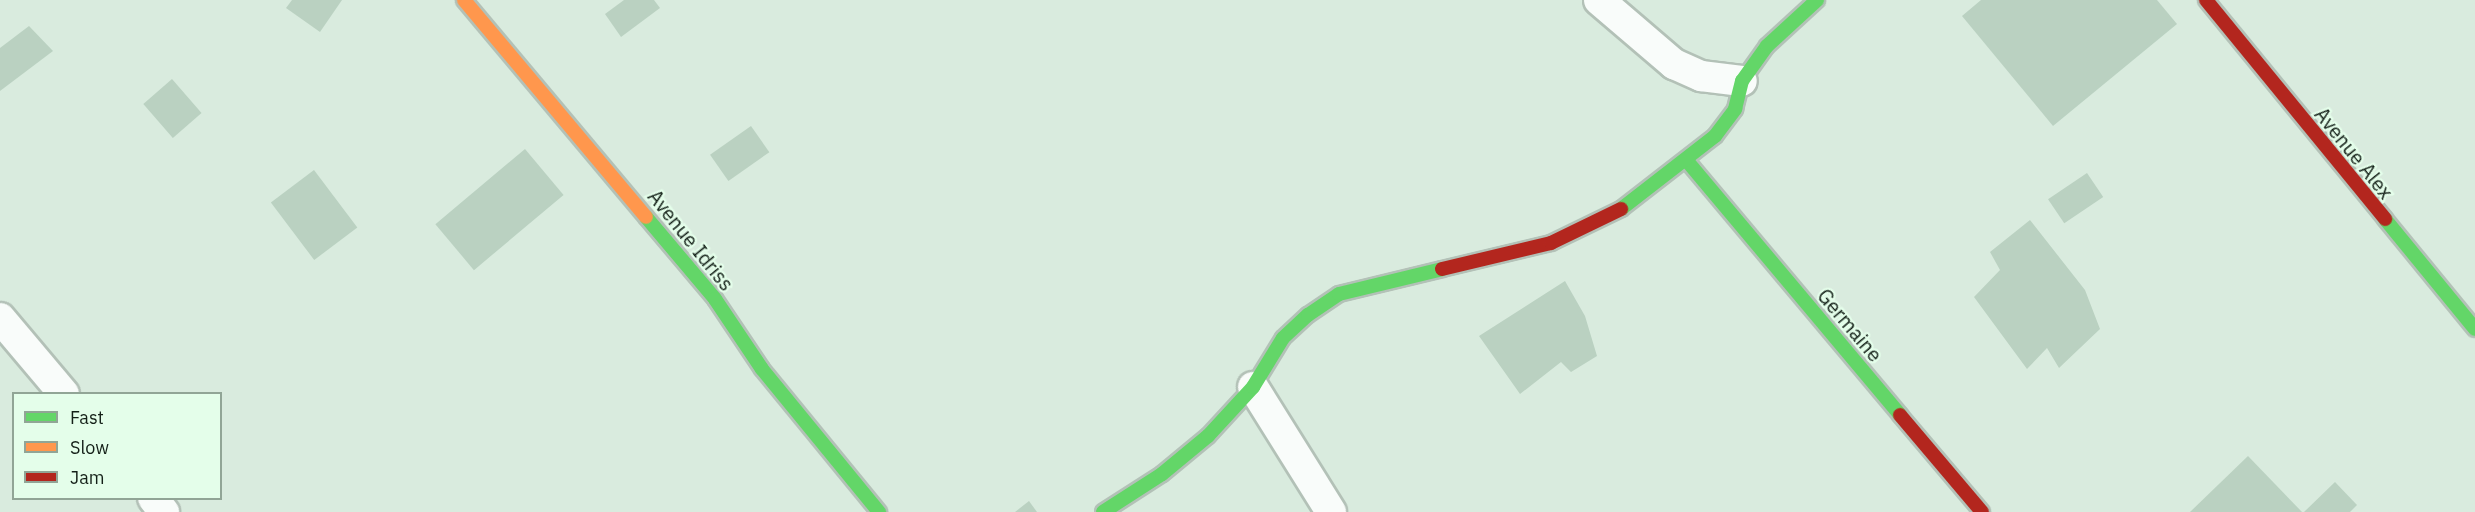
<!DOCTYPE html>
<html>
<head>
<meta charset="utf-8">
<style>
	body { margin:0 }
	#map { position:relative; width:2475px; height:512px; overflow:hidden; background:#d9ebde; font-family:"IBM Plex Sans",sans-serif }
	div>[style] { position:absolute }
	.building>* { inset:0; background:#bad1c1; transform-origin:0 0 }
	.roads { filter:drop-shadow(2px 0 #b3c1b7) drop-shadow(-2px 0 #b3c1b7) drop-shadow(0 2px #b3c1b7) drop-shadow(0 -2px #b3c1b7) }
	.street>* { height:30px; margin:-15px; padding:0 15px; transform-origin:15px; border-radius:15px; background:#f9fcfa }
	.fast>* { height:14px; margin:-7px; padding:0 7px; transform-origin:7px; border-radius:7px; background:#63d668 }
	.slow>* { height:14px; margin:-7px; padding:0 7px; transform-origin:7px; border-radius:7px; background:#ff974d }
	.jam>* { height:14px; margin:-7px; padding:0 7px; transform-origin:7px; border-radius:7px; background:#b3261e }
	span { translate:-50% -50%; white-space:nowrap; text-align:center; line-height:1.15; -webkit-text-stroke:4.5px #e4feea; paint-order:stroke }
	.street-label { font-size:20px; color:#142018 }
	.legend { position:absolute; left:12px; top:392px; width:210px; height:108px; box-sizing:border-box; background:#e4feea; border:2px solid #91a596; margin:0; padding:8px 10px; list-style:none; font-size:18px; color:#142018 }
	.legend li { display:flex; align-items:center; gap:12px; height:30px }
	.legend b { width:30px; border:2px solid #91a596 }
</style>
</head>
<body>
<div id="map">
	<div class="building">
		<i style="clip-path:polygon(292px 0,342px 0,320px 32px,286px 8px)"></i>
		<i style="clip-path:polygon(624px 0,654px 0,660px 8px,621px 37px,605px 14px)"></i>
		<i style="clip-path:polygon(1981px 0,2157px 0,2177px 24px,2053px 126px,1962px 16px)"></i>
		<i style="clip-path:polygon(29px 26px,53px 51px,0 91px,0 48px)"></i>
		<i style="left:172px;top:79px;width:45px;height:38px;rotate:49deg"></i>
		<i style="left:751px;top:126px;width:32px;height:50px;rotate:55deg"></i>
		<i style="left:525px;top:149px;width:60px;height:117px;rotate:50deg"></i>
		<i style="left:314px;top:170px;width:72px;height:54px;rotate:53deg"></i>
		<i style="left:2087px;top:173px;width:29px;height:47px;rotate:56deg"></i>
		<i style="clip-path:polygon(2030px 220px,2085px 290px,2100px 329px,2059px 368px,2047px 348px,2027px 369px,1974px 297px,2000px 270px,1990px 252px)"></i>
		<i style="clip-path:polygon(1565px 281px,1585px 316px,1597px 356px,1571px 372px,1561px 362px,1520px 394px,1479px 336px)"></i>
		<i style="clip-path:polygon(2248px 456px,2302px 512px,2190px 512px)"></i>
		<i style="clip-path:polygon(2335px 482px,2357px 505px,2350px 512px,2304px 512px)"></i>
		<i style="clip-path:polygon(1029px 501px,1037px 512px,1015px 512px)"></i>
	</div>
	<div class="roads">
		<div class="street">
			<i style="left:1599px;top:0;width:99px;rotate:40.5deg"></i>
			<i style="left:1674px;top:64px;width:30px;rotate:24deg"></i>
			<i style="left:1701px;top:76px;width:41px;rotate:7deg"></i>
			<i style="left:0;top:318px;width:99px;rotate:49.9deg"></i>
			<i style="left:1253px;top:387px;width:147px;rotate:58deg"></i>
			<i style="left:153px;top:498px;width:18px;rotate:52deg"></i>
		</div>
		<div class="fast">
			<i style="left:1688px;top:162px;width:330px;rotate:50deg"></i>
			<i style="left:1621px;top:209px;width:119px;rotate:-37.8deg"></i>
			<i style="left:1715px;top:136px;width:34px;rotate:-53deg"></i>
			<i style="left:1735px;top:109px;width:29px;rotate:-76deg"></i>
			<i style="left:1742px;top:81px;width:43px;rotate:-54.5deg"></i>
			<i style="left:1767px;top:46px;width:68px;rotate:-42.6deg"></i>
			<i style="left:646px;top:217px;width:107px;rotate:49.9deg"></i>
			<i style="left:715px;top:299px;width:84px;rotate:56.1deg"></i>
			<i style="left:762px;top:369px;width:185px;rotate:50.7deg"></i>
			<i style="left:2385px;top:219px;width:142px;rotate:50.7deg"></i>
			<i style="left:1103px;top:512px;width:70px;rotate:-32.8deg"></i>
			<i style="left:1162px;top:474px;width:60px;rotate:-39.6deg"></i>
			<i style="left:1208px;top:436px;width:67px;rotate:-47.4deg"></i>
			<i style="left:1253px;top:387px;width:57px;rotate:-58.5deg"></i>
			<i style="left:1283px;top:338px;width:34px;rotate:-43deg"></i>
			<i style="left:1308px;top:315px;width:37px;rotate:-34deg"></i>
			<i style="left:1339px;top:294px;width:106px;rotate:-13.6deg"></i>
		</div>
		<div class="slow">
			<i style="left:464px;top:0;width:283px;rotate:50deg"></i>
		</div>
		<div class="jam">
			<i style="left:2206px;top:0;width:283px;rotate:50.7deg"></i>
			<i style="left:1442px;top:269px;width:112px;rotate:-13.4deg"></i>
			<i style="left:1551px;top:243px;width:78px;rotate:-25.9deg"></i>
			<i style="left:1900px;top:415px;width:127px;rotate:49.8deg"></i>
		</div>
	</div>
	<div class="street-label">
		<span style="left:2354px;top:153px;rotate:51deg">Avenue Alex</span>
		<span style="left:691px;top:240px;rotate:51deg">Avenue Idriss</span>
		<span style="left:1850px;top:325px;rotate:50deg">Germaine</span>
	</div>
	<ul class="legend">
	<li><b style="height:8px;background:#63d668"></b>Fast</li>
	<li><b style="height:8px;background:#ff974d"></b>Slow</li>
	<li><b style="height:8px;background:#b3261e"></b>Jam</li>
	</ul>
</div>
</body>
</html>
